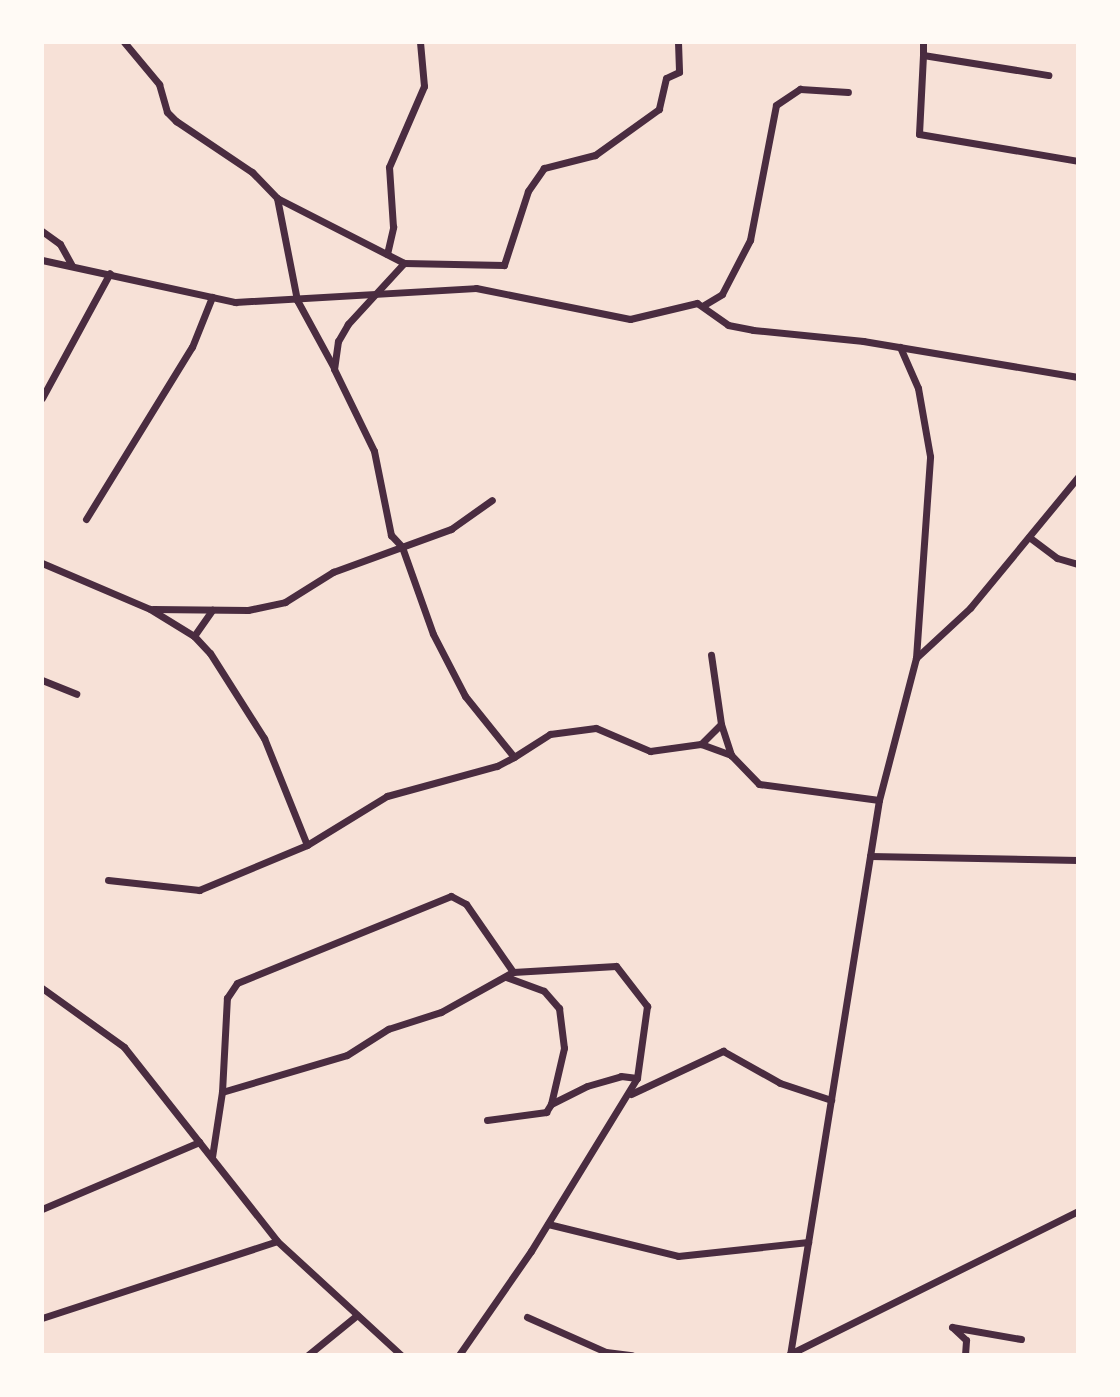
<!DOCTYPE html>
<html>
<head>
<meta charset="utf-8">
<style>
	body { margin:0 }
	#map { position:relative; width:1120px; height:1397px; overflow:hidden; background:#f7e1d7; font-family:"Varela Round",sans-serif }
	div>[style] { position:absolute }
	.minor>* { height:7px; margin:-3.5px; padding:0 3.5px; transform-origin:3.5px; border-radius:3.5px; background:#4a2c40 }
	span { translate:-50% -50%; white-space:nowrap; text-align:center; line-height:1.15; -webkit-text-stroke:7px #fffaf5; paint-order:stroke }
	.frame { position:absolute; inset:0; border:44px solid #fffaf5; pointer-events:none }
</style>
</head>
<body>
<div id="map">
	<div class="minor">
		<i style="left:124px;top:42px;width:55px;rotate:50.2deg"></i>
		<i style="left:159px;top:84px;width:29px;rotate:74deg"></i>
		<i style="left:167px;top:112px;width:13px;rotate:45deg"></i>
		<i style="left:176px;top:121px;width:92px;rotate:33.9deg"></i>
		<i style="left:252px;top:172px;width:36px;rotate:46deg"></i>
		<i style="left:277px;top:198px;width:143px;rotate:27.1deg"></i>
		<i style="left:678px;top:42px;width:30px;rotate:88deg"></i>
		<i style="left:679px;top:72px;width:14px;rotate:155deg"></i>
		<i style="left:666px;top:78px;width:32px;rotate:103deg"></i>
		<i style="left:659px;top:109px;width:79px;rotate:144.3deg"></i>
		<i style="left:595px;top:155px;width:53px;rotate:165.7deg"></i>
		<i style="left:544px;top:168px;width:28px;rotate:125deg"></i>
		<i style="left:528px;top:191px;width:78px;rotate:108deg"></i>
		<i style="left:504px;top:265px;width:100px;rotate:-178.9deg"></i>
		<i style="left:404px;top:263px;width:83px;rotate:132.6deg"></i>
		<i style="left:348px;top:324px;width:20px;rotate:120deg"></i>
		<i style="left:338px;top:341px;width:28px;rotate:98deg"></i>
		<i style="left:334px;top:369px;width:91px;rotate:64deg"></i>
		<i style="left:374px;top:451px;width:86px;rotate:78.6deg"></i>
		<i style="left:391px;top:535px;width:16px;rotate:47deg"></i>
		<i style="left:402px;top:547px;width:92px;rotate:70.4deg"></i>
		<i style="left:433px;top:634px;width:70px;rotate:62.7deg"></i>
		<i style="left:465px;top:696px;width:78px;rotate:51.2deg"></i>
		<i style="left:514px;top:757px;width:43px;rotate:-32.6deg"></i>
		<i style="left:550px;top:734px;width:46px;rotate:-7.4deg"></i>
		<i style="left:596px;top:728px;width:59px;rotate:23.1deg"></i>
		<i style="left:650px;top:751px;width:51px;rotate:-7.8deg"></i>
		<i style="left:701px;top:744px;width:32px;rotate:20deg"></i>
		<i style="left:731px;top:755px;width:40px;rotate:46deg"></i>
		<i style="left:759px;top:784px;width:121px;rotate:7.6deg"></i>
		<i style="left:923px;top:42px;width:13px;rotate:90deg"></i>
		<i style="left:923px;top:55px;width:127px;rotate:9.1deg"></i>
		<i style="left:923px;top:55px;width:79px;rotate:92.9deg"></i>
		<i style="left:919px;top:134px;width:161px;rotate:9.6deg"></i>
		<i style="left:277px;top:198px;width:104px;rotate:78.9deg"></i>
		<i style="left:297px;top:300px;width:77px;rotate:61.4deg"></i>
		<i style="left:42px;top:231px;width:22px;rotate:36deg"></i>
		<i style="left:60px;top:244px;width:25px;rotate:61deg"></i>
		<i style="left:387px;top:254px;width:28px;rotate:-77deg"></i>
		<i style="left:393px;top:227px;width:60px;rotate:-93.8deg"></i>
		<i style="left:389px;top:167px;width:88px;rotate:-66.6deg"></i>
		<i style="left:424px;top:86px;width:44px;rotate:-95.2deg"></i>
		<i style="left:42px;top:260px;width:198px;rotate:12.3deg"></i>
		<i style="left:235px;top:302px;width:241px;rotate:-3.3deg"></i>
		<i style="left:476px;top:288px;width:157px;rotate:11.4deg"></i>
		<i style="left:630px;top:319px;width:69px;rotate:-13.4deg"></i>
		<i style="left:697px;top:303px;width:38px;rotate:35deg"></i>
		<i style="left:728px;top:325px;width:25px;rotate:11deg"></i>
		<i style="left:753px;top:330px;width:111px;rotate:5.7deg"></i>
		<i style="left:863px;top:341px;width:218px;rotate:9.5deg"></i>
		<i style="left:704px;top:305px;width:21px;rotate:-31deg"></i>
		<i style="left:722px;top:294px;width:61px;rotate:-62.6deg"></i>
		<i style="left:750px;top:240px;width:137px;rotate:-79.1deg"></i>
		<i style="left:776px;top:105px;width:29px;rotate:-34deg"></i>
		<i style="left:800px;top:89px;width:48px;rotate:3.6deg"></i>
		<i style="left:42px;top:398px;width:142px;rotate:-61.5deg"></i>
		<i style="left:86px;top:519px;width:202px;rotate:-58.4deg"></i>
		<i style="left:192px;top:347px;width:54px;rotate:-68.2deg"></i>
		<i style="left:1029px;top:537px;width:35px;rotate:37deg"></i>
		<i style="left:1057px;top:558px;width:22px;rotate:16deg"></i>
		<i style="left:42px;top:563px;width:117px;rotate:23.1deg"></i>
		<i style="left:150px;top:609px;width:52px;rotate:31.5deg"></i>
		<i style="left:194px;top:636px;width:23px;rotate:47deg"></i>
		<i style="left:210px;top:653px;width:101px;rotate:57.6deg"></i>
		<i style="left:264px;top:738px;width:115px;rotate:68.1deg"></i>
		<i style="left:153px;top:609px;width:95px;rotate:0.6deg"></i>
		<i style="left:248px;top:610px;width:38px;rotate:-12deg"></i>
		<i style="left:285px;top:602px;width:57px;rotate:-32deg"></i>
		<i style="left:333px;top:572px;width:126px;rotate:-20deg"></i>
		<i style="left:451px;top:529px;width:50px;rotate:-35.3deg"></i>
		<i style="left:194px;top:636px;width:32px;rotate:-55deg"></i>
		<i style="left:916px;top:658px;width:74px;rotate:-42.8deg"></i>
		<i style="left:970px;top:608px;width:170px;rotate:-50.5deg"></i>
		<i style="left:42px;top:680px;width:37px;rotate:22deg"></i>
		<i style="left:721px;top:724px;width:33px;rotate:72deg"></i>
		<i style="left:701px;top:744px;width:28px;rotate:-45deg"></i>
		<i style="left:721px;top:724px;width:70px;rotate:-98.2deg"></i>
		<i style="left:870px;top:856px;width:208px;rotate:1.1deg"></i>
		<i style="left:108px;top:880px;width:92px;rotate:6.3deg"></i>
		<i style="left:199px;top:890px;width:117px;rotate:-22.6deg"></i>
		<i style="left:307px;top:845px;width:94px;rotate:-31.5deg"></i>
		<i style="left:387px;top:796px;width:114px;rotate:-15.3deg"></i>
		<i style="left:497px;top:766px;width:19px;rotate:-28deg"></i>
		<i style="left:506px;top:977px;width:40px;rotate:20.2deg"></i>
		<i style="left:544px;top:991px;width:23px;rotate:49deg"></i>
		<i style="left:559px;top:1008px;width:40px;rotate:82.9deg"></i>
		<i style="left:564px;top:1048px;width:57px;rotate:103.1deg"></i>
		<i style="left:42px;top:988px;width:101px;rotate:35.7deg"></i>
		<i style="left:124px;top:1047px;width:247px;rotate:51.7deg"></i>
		<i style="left:277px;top:1241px;width:168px;rotate:42.6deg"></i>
		<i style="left:222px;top:1092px;width:130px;rotate:-16.5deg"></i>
		<i style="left:347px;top:1055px;width:49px;rotate:-32.4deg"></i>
		<i style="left:388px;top:1029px;width:56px;rotate:-17.8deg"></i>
		<i style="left:441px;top:1012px;width:82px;rotate:-29.1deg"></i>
		<i style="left:631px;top:1094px;width:102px;rotate:-25.1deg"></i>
		<i style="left:723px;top:1051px;width:65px;rotate:29.3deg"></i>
		<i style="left:780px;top:1083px;width:54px;rotate:18.4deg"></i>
		<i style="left:487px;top:1120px;width:60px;rotate:-7.7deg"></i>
		<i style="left:546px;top:1112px;width:9px;rotate:-58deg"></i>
		<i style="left:551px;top:1104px;width:40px;rotate:-26.6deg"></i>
		<i style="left:587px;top:1086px;width:35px;rotate:-16deg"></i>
		<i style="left:621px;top:1076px;width:16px;rotate:7deg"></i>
		<i style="left:212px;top:1157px;width:66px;rotate:-81.3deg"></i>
		<i style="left:222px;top:1092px;width:94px;rotate:-87deg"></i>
		<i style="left:227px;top:998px;width:18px;rotate:-56deg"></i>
		<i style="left:237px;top:983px;width:231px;rotate:-22.1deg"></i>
		<i style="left:451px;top:896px;width:17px;rotate:28deg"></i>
		<i style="left:466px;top:904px;width:83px;rotate:55.3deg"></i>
		<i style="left:513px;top:972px;width:103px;rotate:-3.3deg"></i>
		<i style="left:616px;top:966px;width:51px;rotate:52.2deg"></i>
		<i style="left:647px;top:1006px;width:73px;rotate:97.9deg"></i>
		<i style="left:637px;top:1078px;width:203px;rotate:121.5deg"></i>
		<i style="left:531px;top:1251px;width:126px;rotate:124.7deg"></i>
		<i style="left:42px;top:1209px;width:171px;rotate:-23.1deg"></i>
		<i style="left:548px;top:1224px;width:134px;rotate:13.8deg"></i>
		<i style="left:678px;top:1256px;width:131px;rotate:-6.1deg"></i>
		<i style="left:527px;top:1317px;width:86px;rotate:23.9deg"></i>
		<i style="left:606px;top:1352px;width:26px;rotate:7deg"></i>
		<i style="left:42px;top:1318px;width:247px;rotate:-18.1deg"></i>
		<i style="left:790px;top:1354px;width:322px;rotate:-26.4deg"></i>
		<i style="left:308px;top:1355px;width:63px;rotate:-39.2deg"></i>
		<i style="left:790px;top:1355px;width:562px;rotate:-80.89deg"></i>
		<i style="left:879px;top:800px;width:147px;rotate:-75.4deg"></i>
		<i style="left:916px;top:658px;width:202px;rotate:-86deg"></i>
		<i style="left:930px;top:456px;width:69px;rotate:-100deg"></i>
		<i style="left:918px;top:388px;width:45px;rotate:-113.7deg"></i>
		<i style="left:965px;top:1355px;width:15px;rotate:-86deg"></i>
		<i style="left:966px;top:1340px;width:19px;rotate:-137deg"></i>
		<i style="left:952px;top:1327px;width:70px;rotate:9.9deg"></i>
	</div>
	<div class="frame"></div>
</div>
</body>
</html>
